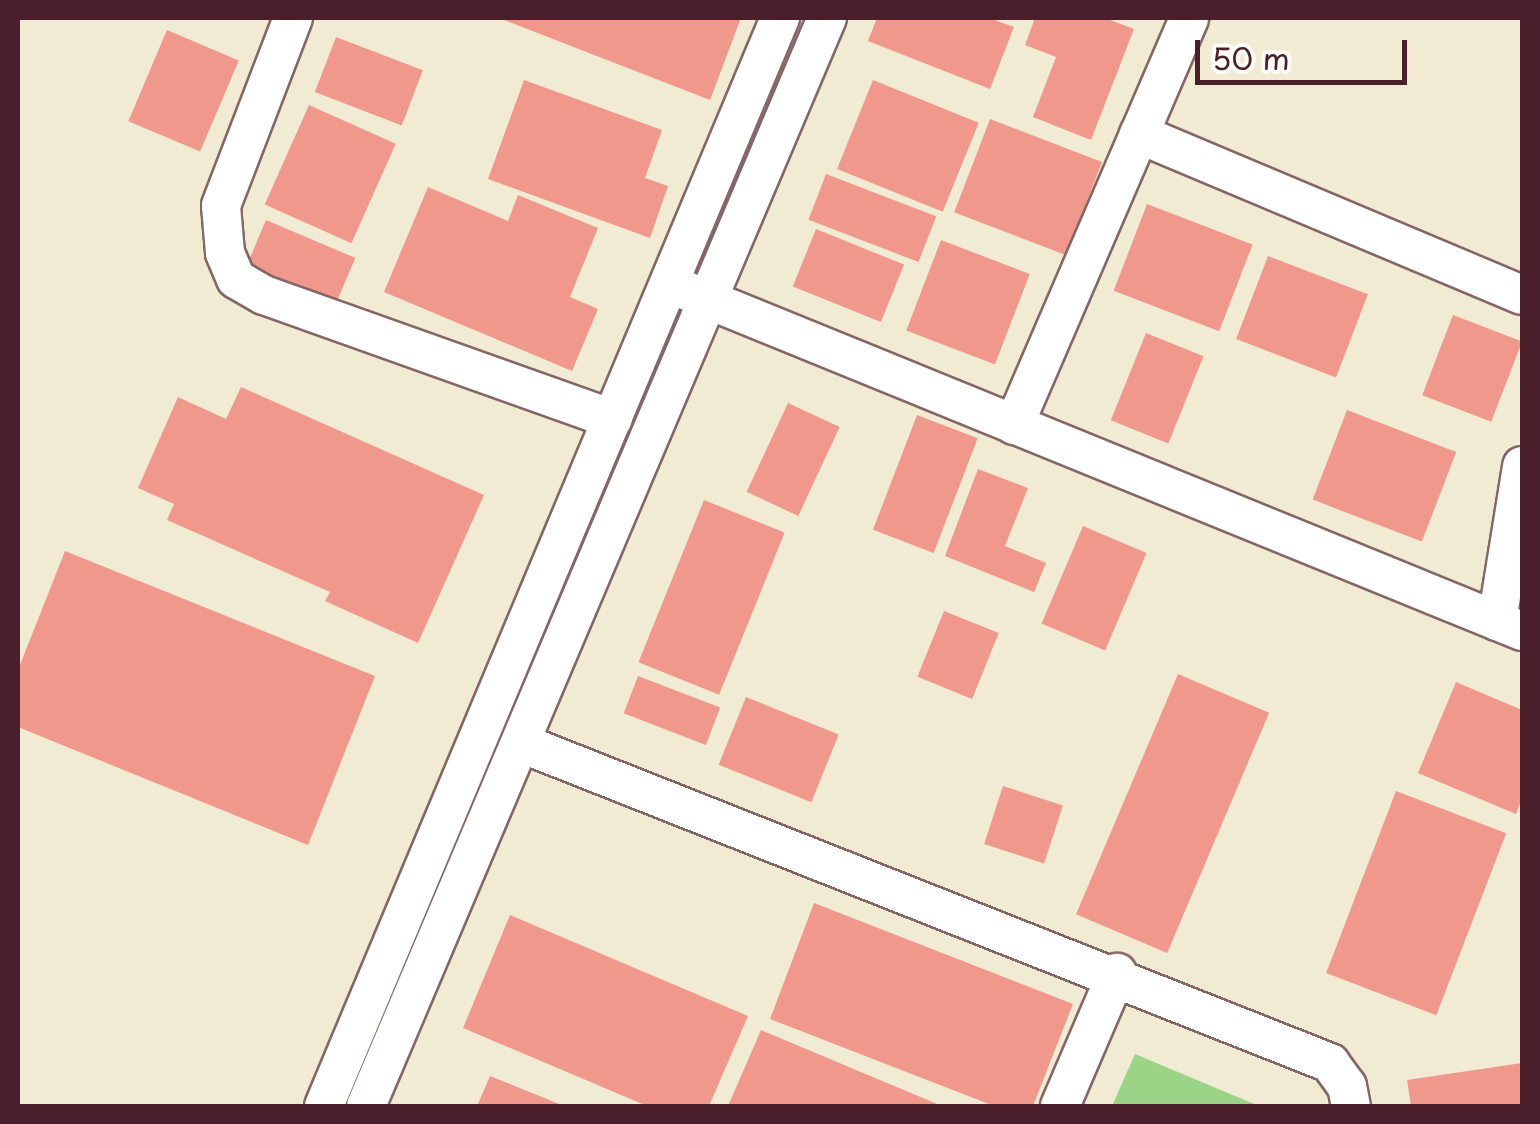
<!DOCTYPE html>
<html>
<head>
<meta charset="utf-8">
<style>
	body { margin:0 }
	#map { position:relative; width:1540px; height:1124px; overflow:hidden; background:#f2ebd3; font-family:"Playpen Sans",sans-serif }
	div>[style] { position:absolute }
	.green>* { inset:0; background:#9bd487 }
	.building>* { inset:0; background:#f1988c; transform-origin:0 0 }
	.roads { filter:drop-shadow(2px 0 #856666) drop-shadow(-2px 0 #856666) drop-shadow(0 2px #856666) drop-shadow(0 -2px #856666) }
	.minor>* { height:38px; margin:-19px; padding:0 19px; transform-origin:19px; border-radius:19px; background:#fff }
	span { translate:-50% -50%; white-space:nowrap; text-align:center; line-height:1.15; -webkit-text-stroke:8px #fdfcf7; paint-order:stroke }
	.frame { position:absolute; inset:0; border:20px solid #4a1f2b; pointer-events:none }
	.scale { position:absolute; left:1195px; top:40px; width:212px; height:45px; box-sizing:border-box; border:5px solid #4a1f2b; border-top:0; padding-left:12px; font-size:30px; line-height:35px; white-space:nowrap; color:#4a1f2b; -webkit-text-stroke:8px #fdfcf7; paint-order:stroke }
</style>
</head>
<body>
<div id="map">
	<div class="green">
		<i style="clip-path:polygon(1135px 1054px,1259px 1106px,1112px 1106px)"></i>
	</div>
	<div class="building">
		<i style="clip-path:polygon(499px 18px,741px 18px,710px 100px)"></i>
		<i style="clip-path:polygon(877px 18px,989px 18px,1014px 27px,990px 89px,868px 41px)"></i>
		<i style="clip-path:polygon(1035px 18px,1105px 18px,1134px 29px,1091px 140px,1033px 117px,1056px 57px,1025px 45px)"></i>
		<i style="left:167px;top:30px;width:78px;height:99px;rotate:23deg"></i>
		<i style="left:336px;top:37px;width:93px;height:59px;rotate:21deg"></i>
		<i style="clip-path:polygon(524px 80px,662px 130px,645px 178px,668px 186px,650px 238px,488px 179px)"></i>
		<i style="left:873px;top:80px;width:114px;height:96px;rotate:22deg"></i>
		<i style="left:309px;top:105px;width:95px;height:109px;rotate:24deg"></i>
		<i style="left:990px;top:119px;width:120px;height:100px;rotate:21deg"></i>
		<i style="left:826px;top:174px;width:118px;height:49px;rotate:21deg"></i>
		<i style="clip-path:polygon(428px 187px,508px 221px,518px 195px,598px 228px,570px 297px,598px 309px,572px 371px,384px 292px)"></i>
		<i style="left:1147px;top:204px;width:113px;height:93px;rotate:21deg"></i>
		<i style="left:266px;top:220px;width:97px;height:54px;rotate:23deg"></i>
		<i style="left:816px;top:229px;width:95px;height:62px;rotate:22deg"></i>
		<i style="left:941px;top:240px;width:95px;height:97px;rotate:21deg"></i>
		<i style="left:1268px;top:256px;width:107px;height:89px;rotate:21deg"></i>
		<i style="left:1453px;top:315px;width:74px;height:86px;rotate:21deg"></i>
		<i style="left:1146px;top:333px;width:62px;height:94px;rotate:22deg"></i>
		<i style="clip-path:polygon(241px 387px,484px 495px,418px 643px,325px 601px,330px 592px,167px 520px,174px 504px,138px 488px,178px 397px,226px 419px)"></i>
		<i style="left:788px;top:403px;width:57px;height:98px;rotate:25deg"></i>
		<i style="left:1347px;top:410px;width:117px;height:96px;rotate:21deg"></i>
		<i style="left:917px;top:415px;width:65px;height:123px;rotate:21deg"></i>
		<i style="clip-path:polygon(978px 469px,1028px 488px,1005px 546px,1046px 563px,1034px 592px,945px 556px)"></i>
		<i style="left:704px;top:500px;width:87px;height:175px;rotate:22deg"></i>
		<i style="left:1083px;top:526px;width:69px;height:106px;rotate:23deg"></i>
		<i style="clip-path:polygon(65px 551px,375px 676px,308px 845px,18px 727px,18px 670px)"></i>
		<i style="left:944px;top:611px;width:59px;height:71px;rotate:22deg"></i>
		<i style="left:1178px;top:674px;width:99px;height:261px;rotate:23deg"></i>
		<i style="left:638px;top:676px;width:88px;height:40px;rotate:21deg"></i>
		<i style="clip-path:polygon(1456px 682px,1522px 710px,1522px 798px,1516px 814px,1418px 773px)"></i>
		<i style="left:746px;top:697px;width:100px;height:73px;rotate:22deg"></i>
		<i style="left:1003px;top:786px;width:63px;height:61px;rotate:18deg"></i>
		<i style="left:1396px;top:791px;width:118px;height:195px;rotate:21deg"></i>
		<i style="clip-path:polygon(814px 903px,1073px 1004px,1033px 1106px,994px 1106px,770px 1019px)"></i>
		<i style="clip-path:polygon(510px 915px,748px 1016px,709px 1106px,647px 1106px,463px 1028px)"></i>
		<i style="clip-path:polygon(761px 1030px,942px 1106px,728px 1106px)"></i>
		<i style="clip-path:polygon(1522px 1063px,1522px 1106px,1411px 1106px,1407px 1080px)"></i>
		<i style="clip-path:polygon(490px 1076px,564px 1106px,477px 1106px)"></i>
	</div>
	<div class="roads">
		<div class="minor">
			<i style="left:293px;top:18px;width:201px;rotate:111deg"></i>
			<i style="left:221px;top:206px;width:47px;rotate:85.1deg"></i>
			<i style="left:225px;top:253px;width:28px;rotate:67deg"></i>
			<i style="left:236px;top:279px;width:32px;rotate:30deg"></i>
			<i style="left:264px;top:295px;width:370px;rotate:19.6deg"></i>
			<i style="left:1139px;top:134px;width:415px;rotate:22.8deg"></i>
			<i style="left:687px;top:291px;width:902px;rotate:22.16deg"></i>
			<i style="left:1014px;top:425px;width:443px;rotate:-66.7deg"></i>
			<i style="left:1497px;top:621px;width:157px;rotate:-80.8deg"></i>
			<i style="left:521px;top:743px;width:870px;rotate:21.58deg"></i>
			<i style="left:1330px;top:1063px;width:29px;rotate:54deg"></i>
			<i style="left:1347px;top:1086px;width:20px;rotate:79deg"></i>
			<i style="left:324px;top:1106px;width:1180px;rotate:-67.26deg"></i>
			<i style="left:366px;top:1106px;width:1182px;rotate:-67.04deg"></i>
			<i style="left:1060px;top:1106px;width:145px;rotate:-66.8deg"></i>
		</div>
	</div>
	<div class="frame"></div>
	<div class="scale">50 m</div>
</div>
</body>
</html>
